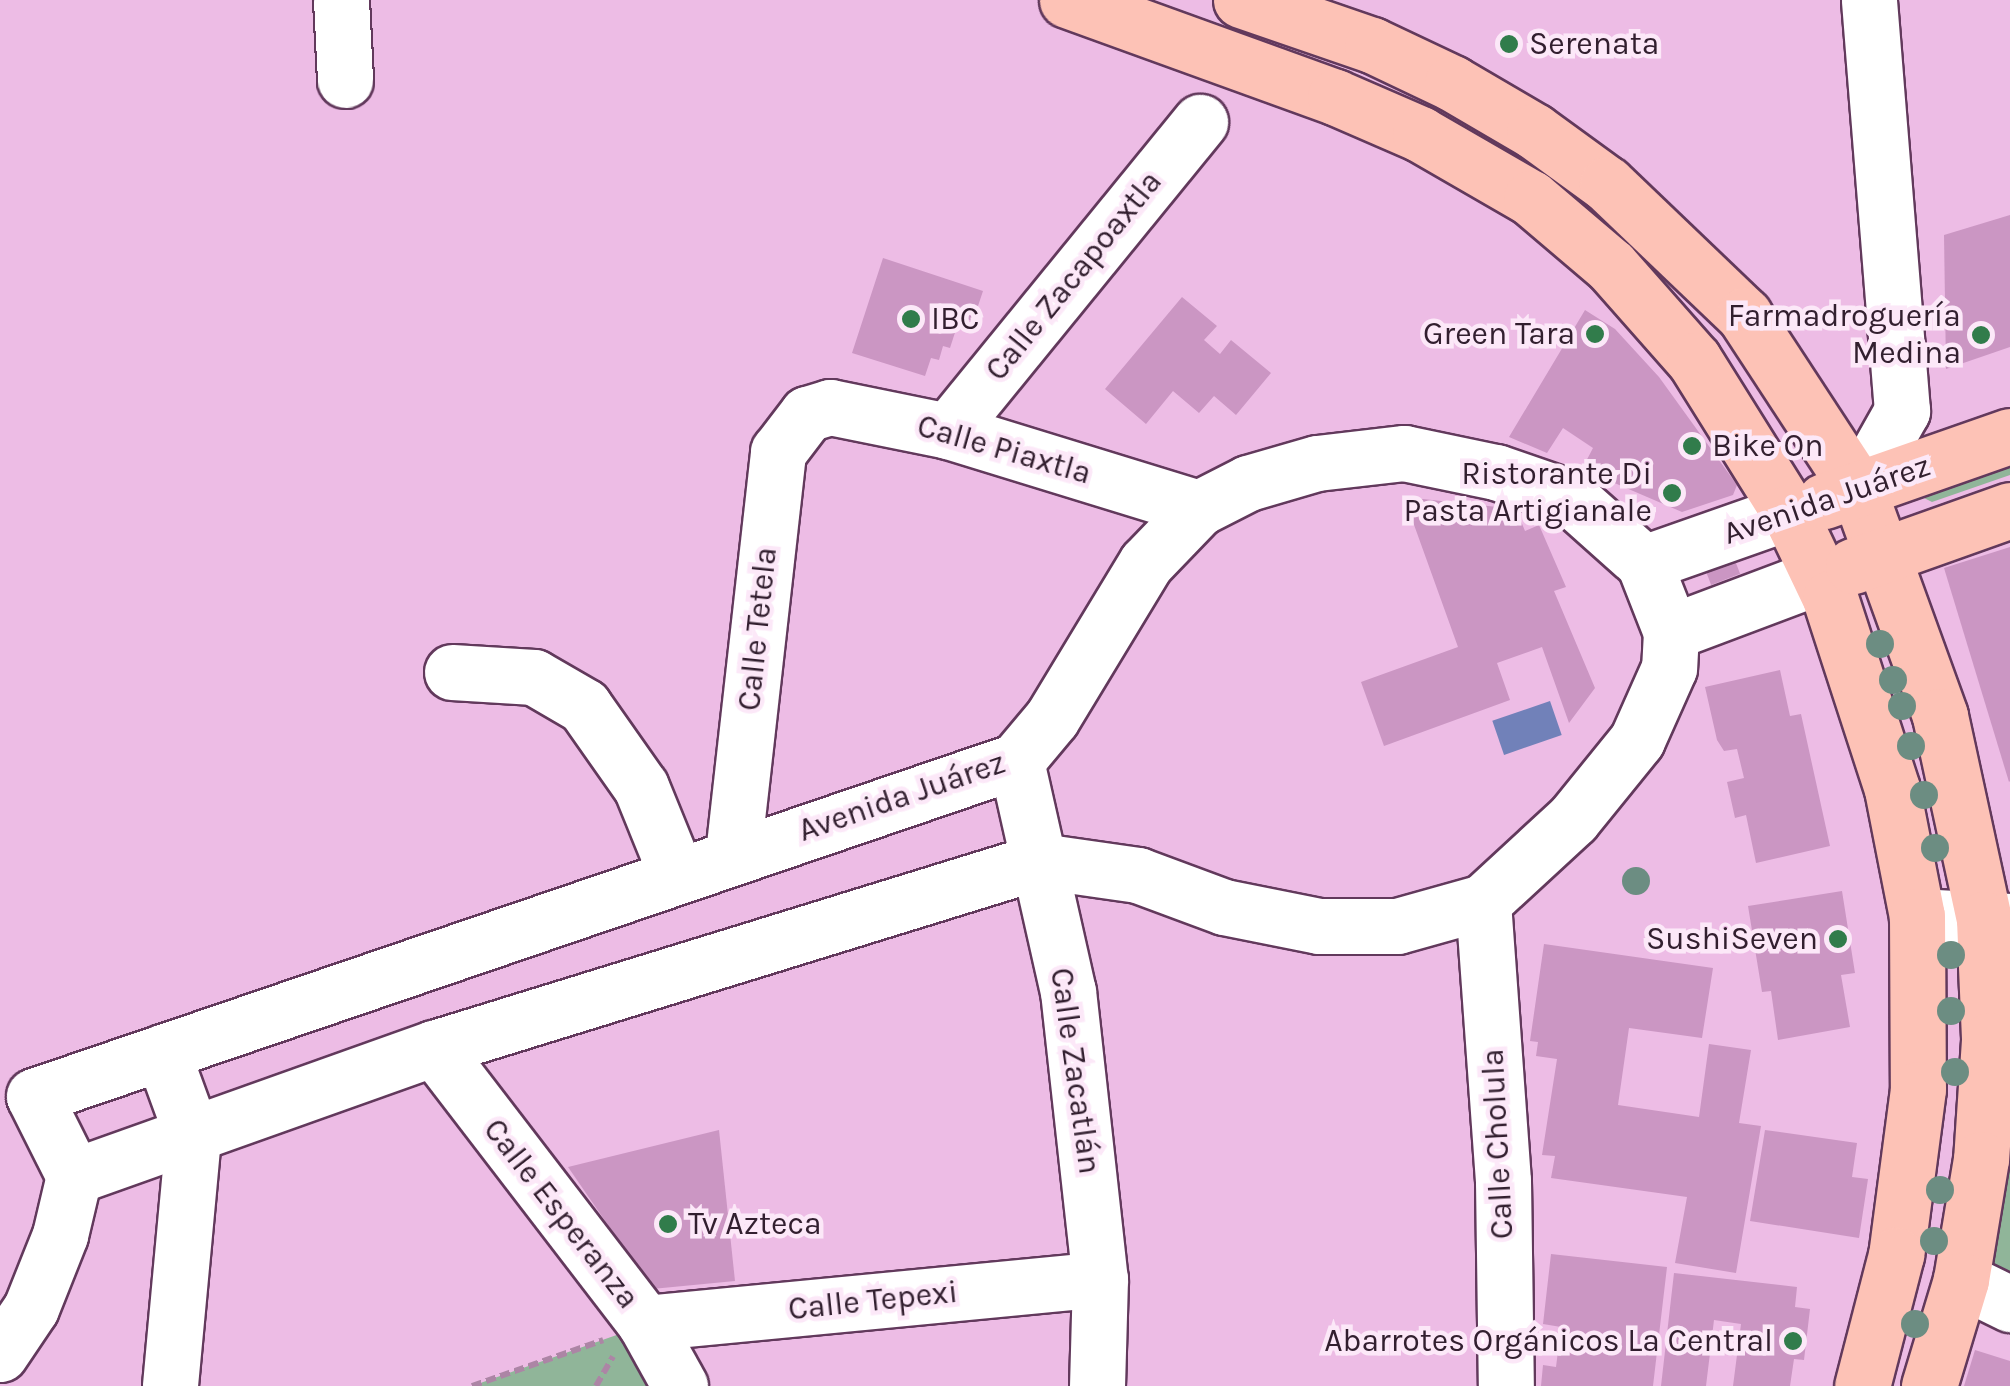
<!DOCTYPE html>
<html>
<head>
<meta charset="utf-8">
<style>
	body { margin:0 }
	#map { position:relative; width:2010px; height:1386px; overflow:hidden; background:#edbce5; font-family:Karla,sans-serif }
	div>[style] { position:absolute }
	.green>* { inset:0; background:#90b599 }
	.water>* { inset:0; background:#7181b9; transform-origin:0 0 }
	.building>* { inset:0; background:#cb96c3; transform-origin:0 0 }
	.path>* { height:6px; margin-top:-3px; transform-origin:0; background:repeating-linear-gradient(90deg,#ac85a5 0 10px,transparent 0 15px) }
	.roads { filter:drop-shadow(2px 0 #62395c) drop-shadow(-2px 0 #62395c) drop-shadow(0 2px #62395c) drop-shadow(0 -2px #62395c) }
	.minor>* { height:55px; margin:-27.5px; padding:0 27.5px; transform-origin:27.5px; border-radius:27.5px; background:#fff }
	.major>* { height:55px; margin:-27.5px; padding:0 27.5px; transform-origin:27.5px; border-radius:27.5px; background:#fdc2b6 }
	.trees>* { width:28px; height:28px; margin:-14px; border-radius:50%; background:#6c8d82 }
	.dots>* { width:28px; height:28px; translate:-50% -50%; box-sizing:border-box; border:5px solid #fce8f8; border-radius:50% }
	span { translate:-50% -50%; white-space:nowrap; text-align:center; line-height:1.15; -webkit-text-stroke:9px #fce8f8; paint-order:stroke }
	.poi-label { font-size:32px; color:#321f2f }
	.left { translate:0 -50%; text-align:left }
	.right { translate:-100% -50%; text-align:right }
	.street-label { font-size:32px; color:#321f2f }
</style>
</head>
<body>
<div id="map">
	<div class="green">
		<i style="clip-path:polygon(2010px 448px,2010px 475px,1932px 502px,1920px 496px)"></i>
		<i style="clip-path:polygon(2010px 1118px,2010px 1275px,1990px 1265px)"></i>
		<i style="clip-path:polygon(628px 1331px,656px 1386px,472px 1386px)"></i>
	</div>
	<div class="water">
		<i style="left:1550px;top:701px;width:36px;height:61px;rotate:71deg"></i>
	</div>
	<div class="building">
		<i style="clip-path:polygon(2010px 215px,2010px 347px,1946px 369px,1944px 235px)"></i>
		<i style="clip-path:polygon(883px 258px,983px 291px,973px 321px,960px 317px,950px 348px,943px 346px,939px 360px,931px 358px,925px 376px,852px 353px)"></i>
		<i style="clip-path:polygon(1182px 297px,1217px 326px,1204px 340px,1220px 354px,1231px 340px,1271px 373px,1236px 415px,1214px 396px,1199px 413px,1173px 391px,1146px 424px,1105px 389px)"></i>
		<i style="clip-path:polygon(1585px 310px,1615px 329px,1659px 377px,1737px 485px,1733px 495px,1682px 512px,1582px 469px,1593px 448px,1563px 428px,1547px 453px,1509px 437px)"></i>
		<i style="clip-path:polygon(1404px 497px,1516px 509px,1525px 531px,1539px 525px,1566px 587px,1554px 591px,1595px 688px,1569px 723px,1542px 647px,1497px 663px,1510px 700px,1384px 746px,1361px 682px,1458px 647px)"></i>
		<i style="clip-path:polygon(2010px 547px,2010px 781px,2009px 782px,1944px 568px)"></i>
		<i style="left:1734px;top:558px;width:17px;height:31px;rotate:69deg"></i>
		<i style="clip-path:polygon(1780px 670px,1790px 716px,1801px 714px,1830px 846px,1756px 863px,1746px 815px,1735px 818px,1727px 782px,1744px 778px,1737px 749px,1724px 751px,1717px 740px,1705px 687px)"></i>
		<i style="clip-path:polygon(1842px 891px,1855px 973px,1841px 975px,1850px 1027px,1778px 1040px,1771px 991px,1762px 992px,1748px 906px)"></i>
		<i style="clip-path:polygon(1544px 944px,1713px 968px,1702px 1038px,1629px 1028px,1618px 1105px,1699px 1117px,1709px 1044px,1751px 1050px,1739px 1123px,1761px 1126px,1736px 1273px,1675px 1263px,1687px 1197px,1551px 1178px,1555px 1156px,1542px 1155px,1557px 1059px,1536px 1056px,1538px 1042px,1530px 1041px)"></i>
		<i style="clip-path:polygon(719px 1130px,735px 1281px,652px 1289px,568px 1167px)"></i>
		<i style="clip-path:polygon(1765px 1130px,1857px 1143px,1852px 1177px,1868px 1179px,1859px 1238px,1750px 1221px)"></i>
		<i style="clip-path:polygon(1551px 1254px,1667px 1267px,1653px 1386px,1541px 1386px,1543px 1365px,1556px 1367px,1561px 1327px,1543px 1324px)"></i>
		<i style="clip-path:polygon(1674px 1273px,1797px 1287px,1795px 1307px,1810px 1309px,1804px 1360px,1794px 1359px,1790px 1386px,1733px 1386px,1741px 1324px,1714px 1320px,1706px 1386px,1661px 1386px)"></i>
		<i style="clip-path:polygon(1975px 1350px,2010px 1361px,2010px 1386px,1964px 1386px)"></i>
	</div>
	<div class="path">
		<i style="left:472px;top:1386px;width:139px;rotate:-19.3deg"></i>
		<i style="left:596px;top:1386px;width:34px;rotate:-60deg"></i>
	</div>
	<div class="roads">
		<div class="minor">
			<i style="left:341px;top:0;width:80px;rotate:87.1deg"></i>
			<i style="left:948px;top:431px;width:399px;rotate:-50.8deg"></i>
			<i style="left:1858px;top:489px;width:90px;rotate:-60.6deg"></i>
			<i style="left:1902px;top:411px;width:412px;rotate:-94.6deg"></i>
			<i style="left:1644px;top:563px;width:154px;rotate:-19.4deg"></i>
			<i style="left:1671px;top:632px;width:159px;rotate:-20.6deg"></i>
			<i style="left:452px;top:672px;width:82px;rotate:3.5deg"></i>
			<i style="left:534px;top:677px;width:58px;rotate:30.1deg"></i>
			<i style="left:584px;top:706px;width:99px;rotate:54.9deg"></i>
			<i style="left:641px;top:787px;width:93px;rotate:67.9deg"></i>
			<i style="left:1016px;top:761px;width:236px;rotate:77.3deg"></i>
			<i style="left:1068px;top:991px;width:290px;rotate:83.7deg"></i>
			<i style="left:1100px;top:1279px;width:107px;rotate:91.6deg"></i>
			<i style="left:733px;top:854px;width:405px;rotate:-83.6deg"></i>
			<i style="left:778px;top:452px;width:48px;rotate:-52.7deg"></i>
			<i style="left:807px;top:414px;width:24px;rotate:-17deg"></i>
			<i style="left:830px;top:407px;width:120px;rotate:11.5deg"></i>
			<i style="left:948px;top:431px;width:263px;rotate:17.1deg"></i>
			<i style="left:1483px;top:902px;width:280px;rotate:85.9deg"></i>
			<i style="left:1503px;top:1181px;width:205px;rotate:89.2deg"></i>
			<i style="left:1917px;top:916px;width:93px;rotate:3.1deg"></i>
			<i style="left:434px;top:1048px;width:347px;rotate:52.5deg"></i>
			<i style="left:645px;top:1323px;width:72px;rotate:60.9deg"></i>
			<i style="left:162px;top:1052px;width:90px;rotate:70deg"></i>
			<i style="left:193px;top:1137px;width:250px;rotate:95.3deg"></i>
			<i style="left:34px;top:1096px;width:1038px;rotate:-18.84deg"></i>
			<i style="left:1016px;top:761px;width:56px;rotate:-50.1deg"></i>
			<i style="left:1052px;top:718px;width:181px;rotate:-58.8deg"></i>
			<i style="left:1146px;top:563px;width:76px;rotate:-46.1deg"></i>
			<i style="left:1199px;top:508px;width:55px;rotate:-27deg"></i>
			<i style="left:1248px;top:483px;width:72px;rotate:-16.2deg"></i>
			<i style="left:1317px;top:463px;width:88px;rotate:-6.6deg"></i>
			<i style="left:1404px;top:453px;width:94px;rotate:11.7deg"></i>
			<i style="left:1496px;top:472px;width:79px;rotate:19.1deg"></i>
			<i style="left:1571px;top:498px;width:98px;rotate:41.7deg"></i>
			<i style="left:1644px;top:563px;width:74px;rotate:68.6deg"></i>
			<i style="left:1671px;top:632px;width:36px;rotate:93deg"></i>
			<i style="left:1669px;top:668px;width:79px;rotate:114deg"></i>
			<i style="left:1637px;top:740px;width:102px;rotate:129deg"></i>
			<i style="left:1573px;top:819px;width:122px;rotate:137.3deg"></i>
			<i style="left:1483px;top:902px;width:89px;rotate:164.4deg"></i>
			<i style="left:1397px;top:926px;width:78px;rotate:180deg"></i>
			<i style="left:1319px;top:926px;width:97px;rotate:-168.7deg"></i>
			<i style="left:1224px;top:907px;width:92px;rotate:-159.6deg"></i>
			<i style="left:1138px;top:875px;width:99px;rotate:-171.9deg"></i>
			<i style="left:1040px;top:861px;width:634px;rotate:162.85deg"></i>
			<i style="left:434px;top:1048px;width:382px;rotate:160.4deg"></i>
			<i style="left:1961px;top:1280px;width:55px;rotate:26.1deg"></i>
			<i style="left:645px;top:1323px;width:457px;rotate:-5.5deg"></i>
			<i style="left:0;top:1354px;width:55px;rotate:-56deg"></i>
			<i style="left:31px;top:1308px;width:79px;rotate:-68.3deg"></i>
			<i style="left:60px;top:1235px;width:61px;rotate:-76.7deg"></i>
			<i style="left:74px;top:1176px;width:89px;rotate:-116.6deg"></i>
		</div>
		<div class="major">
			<i style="left:1067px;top:0;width:285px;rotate:19.9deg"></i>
			<i style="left:1335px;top:97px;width:93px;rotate:23.5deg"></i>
			<i style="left:1420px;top:134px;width:128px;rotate:30deg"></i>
			<i style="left:1531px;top:198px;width:105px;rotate:40.4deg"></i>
			<i style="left:1611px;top:266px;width:125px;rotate:48.6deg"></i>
			<i style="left:1694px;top:360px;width:179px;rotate:58deg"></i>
			<i style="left:1789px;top:512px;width:95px;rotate:64.5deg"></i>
			<i style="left:1830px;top:598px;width:201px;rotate:72deg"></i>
			<i style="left:1892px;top:789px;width:129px;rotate:78.9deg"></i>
			<i style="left:1917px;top:916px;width:173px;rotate:89.7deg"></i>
			<i style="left:1918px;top:1089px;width:167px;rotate:97.5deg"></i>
			<i style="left:1896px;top:1255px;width:135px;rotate:104.5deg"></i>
			<i style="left:1241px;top:0;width:139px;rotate:19deg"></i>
			<i style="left:1372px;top:45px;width:89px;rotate:25.4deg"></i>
			<i style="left:1452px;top:83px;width:95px;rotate:30.3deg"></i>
			<i style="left:1534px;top:131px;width:90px;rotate:36deg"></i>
			<i style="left:1607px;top:184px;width:190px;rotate:43.7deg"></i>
			<i style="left:1744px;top:315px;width:208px;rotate:56.8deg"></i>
			<i style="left:1858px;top:489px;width:241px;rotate:70.1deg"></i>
			<i style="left:1940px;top:716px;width:208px;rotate:77.8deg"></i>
			<i style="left:1984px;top:919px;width:121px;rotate:87.6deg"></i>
			<i style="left:1989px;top:1040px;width:119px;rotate:93.8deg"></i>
			<i style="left:1981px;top:1159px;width:123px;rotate:99.4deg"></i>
			<i style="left:1961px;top:1280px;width:111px;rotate:106.8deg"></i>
			<i style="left:1824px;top:501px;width:197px;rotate:-19.3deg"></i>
			<i style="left:1853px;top:566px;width:167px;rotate:-19.6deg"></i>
		</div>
	</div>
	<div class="trees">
		<i style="left:1880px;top:644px"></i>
		<i style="left:1893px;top:680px"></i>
		<i style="left:1902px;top:706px"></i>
		<i style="left:1911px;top:746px"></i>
		<i style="left:1924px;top:795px"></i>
		<i style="left:1935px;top:848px"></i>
		<i style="left:1636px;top:881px"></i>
		<i style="left:1951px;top:955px"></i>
		<i style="left:1951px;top:1011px"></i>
		<i style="left:1955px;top:1072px"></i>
		<i style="left:1940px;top:1190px"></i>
		<i style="left:1934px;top:1241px"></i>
		<i style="left:1915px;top:1324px"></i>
	</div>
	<div class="dots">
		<i style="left:1509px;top:44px;background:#317c4b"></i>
		<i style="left:911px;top:319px;background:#317c4b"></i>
		<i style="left:1595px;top:334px;background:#317c4b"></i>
		<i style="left:1981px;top:335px;background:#317c4b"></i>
		<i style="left:1692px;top:446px;background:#317c4b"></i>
		<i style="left:1672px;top:493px;background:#317c4b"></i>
		<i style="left:1838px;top:939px;background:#317c4b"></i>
		<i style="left:668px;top:1224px;background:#317c4b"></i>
		<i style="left:1793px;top:1341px;background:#317c4b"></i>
	</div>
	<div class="poi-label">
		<span class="left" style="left:1529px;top:44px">Serenata</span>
		<span class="right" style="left:1961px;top:335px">Farmadroguería<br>Medina</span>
		<span class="left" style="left:931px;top:319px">IBC</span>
		<span class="right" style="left:1575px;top:334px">Green Tara</span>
		<span class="left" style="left:1712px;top:446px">Bike On</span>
		<span class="right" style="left:1652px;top:493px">Ristorante Di<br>Pasta Artigianale</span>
		<span class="right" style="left:1818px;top:939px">SushiSeven</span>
		<span class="left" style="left:688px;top:1224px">Tv Azteca</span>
		<span class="right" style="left:1773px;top:1341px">Abarrotes Orgánicos La Central</span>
	</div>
	<div class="street-label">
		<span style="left:1074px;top:276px;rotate:-51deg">Calle Zacapoaxtla</span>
		<span style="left:1004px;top:450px;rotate:16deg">Calle Piaxtla</span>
		<span style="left:1827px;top:500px;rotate:-19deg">Avenida Juárez</span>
		<span style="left:758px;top:629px;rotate:-84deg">Calle Tetela</span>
		<span style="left:902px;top:797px;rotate:-19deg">Avenida Juárez</span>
		<span style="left:1075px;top:1071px;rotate:82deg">Calle Zacatlán</span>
		<span style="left:1498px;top:1144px;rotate:-93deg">Calle Cholula</span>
		<span style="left:561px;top:1214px;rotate:52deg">Calle Esperanza</span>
		<span style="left:873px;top:1301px;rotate:-6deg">Calle Tepexi</span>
	</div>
</div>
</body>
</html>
